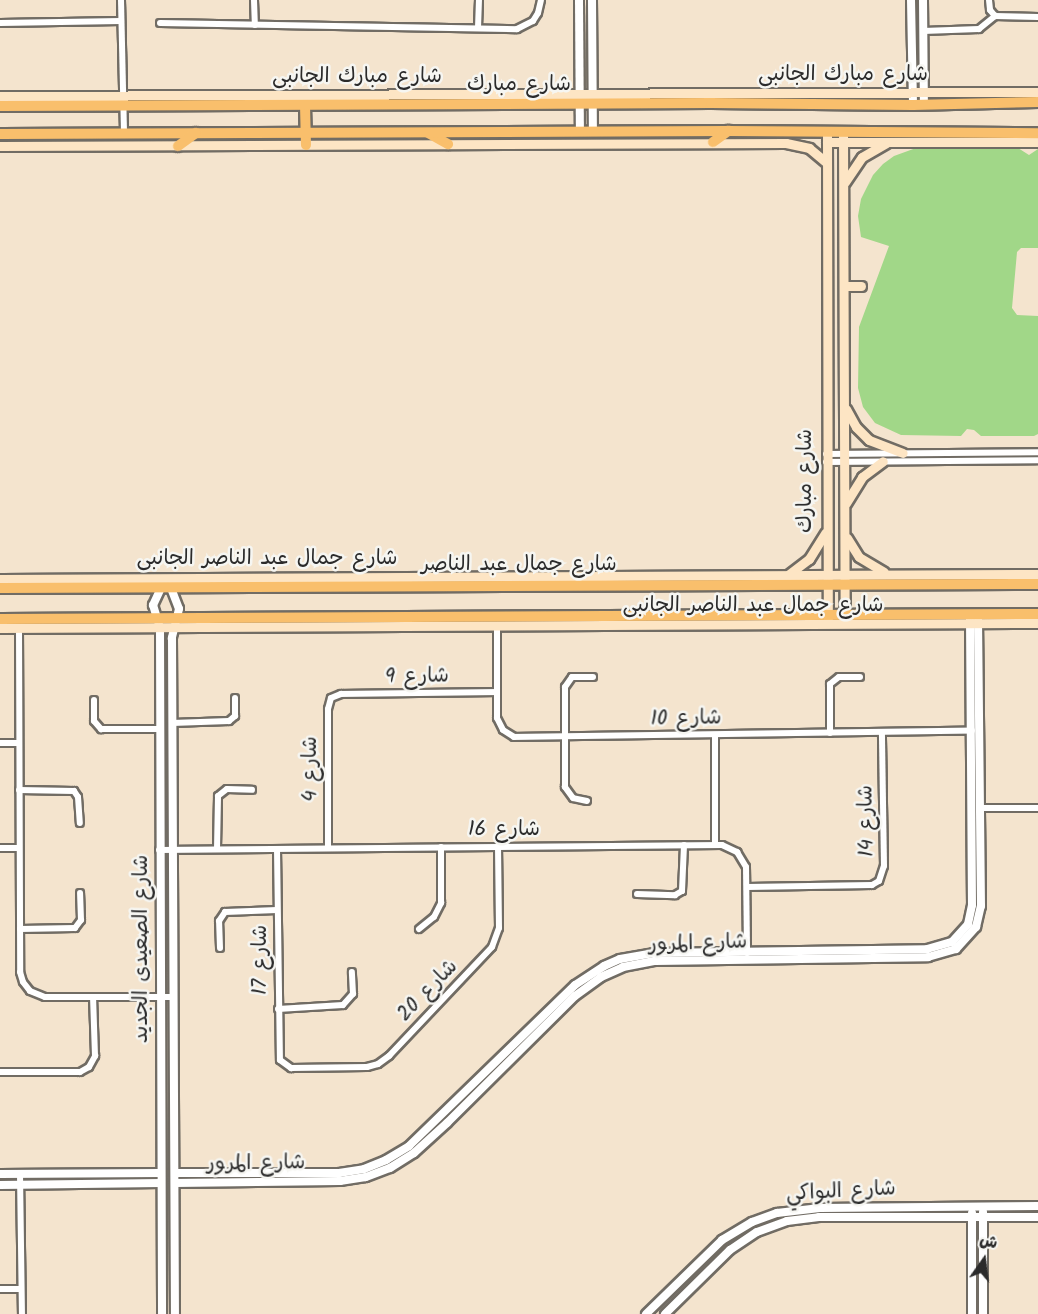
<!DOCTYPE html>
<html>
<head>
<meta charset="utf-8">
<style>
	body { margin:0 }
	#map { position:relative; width:1038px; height:1314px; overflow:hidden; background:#f4e4ce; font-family:Kalam,"Playpen Sans Arabic",sans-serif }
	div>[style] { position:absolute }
	.green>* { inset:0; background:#a1d788 }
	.roads { filter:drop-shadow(2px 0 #716c64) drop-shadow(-2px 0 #716c64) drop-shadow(0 2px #716c64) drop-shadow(0 -2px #716c64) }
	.minor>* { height:6px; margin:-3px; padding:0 3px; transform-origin:3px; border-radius:3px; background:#fff }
	.tertiary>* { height:8px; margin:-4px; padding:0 4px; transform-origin:4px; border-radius:4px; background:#fff }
	.secondary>* { height:9px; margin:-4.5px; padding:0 4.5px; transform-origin:4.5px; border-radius:4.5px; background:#fde5c4 }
	.primary>* { height:10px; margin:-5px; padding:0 5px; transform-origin:5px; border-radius:5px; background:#f9bf6c }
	span { translate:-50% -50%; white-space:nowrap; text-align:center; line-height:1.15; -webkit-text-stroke:5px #f6f6f2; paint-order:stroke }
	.street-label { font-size:21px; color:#2b2b2b }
	.north { position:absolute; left:954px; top:1230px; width:60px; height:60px; -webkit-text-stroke:4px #f6f6f2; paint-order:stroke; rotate:14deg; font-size:16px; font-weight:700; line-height:24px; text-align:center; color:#2b2b2b }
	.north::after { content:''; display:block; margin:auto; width:21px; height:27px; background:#2b2b2b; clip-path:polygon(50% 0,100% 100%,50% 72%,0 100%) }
</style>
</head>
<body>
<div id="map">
	<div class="green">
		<i style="clip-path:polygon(916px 148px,1018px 148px,1029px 155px,1038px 149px,1038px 248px,1021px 248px,1017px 252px,1012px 308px,1017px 315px,1038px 316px,1038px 434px,1034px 436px,981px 436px,974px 430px,967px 429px,961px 436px,901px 435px,875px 423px,863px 407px,858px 388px,859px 327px,889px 246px,861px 237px,858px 216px,861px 199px,873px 175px,883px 164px,894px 156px)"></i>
	</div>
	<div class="roads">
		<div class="minor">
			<i style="left:121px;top:0;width:133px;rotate:88.7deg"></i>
			<i style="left:254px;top:0;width:25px;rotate:88deg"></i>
			<i style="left:989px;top:0;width:10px;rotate:84deg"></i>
			<i style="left:990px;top:10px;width:8px;rotate:50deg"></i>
			<i style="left:995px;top:16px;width:43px;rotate:1.3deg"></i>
			<i style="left:0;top:23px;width:121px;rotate:-0.9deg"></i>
			<i style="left:160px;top:23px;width:357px;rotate:1deg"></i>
			<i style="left:517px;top:29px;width:18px;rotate:-27deg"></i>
			<i style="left:533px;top:21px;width:9px;rotate:-58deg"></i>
			<i style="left:538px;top:13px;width:13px;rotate:-77deg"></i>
			<i style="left:478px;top:28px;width:28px;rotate:-88deg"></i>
			<i style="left:923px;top:31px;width:56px;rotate:-2deg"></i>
			<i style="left:979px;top:29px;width:21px;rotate:-39deg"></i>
			<i style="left:826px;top:454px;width:212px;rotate:-0.5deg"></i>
			<i style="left:826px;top:462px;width:212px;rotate:-0.5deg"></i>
			<i style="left:497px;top:625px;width:93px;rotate:90deg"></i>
			<i style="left:497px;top:718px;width:13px;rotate:63deg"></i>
			<i style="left:503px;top:730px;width:13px;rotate:32deg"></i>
			<i style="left:514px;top:737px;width:458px;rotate:-0.8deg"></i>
			<i style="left:19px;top:628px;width:344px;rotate:89.8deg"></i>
			<i style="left:20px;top:972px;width:10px;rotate:73deg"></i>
			<i style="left:23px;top:982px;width:11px;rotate:52deg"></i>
			<i style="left:30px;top:991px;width:16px;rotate:22deg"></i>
			<i style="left:45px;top:997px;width:129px"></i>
			<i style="left:94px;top:700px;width:21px;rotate:90deg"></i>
			<i style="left:94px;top:721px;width:11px;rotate:49deg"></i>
			<i style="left:101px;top:729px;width:59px"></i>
			<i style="left:172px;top:723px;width:57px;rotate:-2deg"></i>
			<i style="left:229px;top:721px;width:8px;rotate:-40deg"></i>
			<i style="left:235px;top:716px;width:18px;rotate:-90deg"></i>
			<i style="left:830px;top:733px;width:49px;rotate:-90deg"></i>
			<i style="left:830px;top:684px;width:11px;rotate:-38deg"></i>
			<i style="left:839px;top:677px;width:21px"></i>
			<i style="left:715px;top:735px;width:110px;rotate:90deg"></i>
			<i style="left:0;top:743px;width:19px"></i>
			<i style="left:19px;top:790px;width:55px;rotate:1deg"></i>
			<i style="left:74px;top:791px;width:7px;rotate:56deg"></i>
			<i style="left:78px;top:797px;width:26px;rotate:86deg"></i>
			<i style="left:587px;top:801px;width:14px;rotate:-168deg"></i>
			<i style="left:573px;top:798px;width:14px;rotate:-126deg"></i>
			<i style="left:565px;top:787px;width:100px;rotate:-90deg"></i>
			<i style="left:565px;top:687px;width:12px;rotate:-55deg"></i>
			<i style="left:572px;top:677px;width:21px"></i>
			<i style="left:979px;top:808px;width:59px"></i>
			<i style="left:0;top:848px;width:19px"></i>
			<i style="left:328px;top:848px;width:139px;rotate:-90deg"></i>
			<i style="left:328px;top:709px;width:11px;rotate:-75deg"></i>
			<i style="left:331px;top:698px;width:11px;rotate:-22deg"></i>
			<i style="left:341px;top:694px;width:156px;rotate:-0.7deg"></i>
			<i style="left:217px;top:849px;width:53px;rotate:-88.9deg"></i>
			<i style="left:218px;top:796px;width:11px;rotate:-38deg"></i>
			<i style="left:227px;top:789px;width:25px;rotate:2deg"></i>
			<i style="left:277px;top:849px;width:211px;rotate:89.2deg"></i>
			<i style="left:280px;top:1060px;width:14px;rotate:36deg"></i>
			<i style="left:291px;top:1068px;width:76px;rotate:-0.8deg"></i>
			<i style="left:367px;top:1067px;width:11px;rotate:-15deg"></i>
			<i style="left:378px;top:1064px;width:14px;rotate:-36deg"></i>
			<i style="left:389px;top:1056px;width:150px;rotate:-46.6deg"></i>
			<i style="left:492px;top:947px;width:20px;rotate:-70deg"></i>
			<i style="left:499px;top:928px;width:81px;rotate:-90.7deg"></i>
			<i style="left:159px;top:850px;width:563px;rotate:-0.51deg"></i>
			<i style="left:722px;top:845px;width:17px;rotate:25deg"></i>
			<i style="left:737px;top:852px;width:17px;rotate:59deg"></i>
			<i style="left:746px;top:867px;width:86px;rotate:89.3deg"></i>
			<i style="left:747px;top:887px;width:125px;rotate:-0.9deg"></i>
			<i style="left:872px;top:885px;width:8px;rotate:-30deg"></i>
			<i style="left:879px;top:881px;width:16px;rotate:-72deg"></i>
			<i style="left:884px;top:866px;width:133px;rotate:-90.9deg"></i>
			<i style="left:637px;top:894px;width:38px;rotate:2deg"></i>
			<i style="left:675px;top:895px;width:8px;rotate:-30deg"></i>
			<i style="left:682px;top:891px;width:46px;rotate:-87.5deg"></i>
			<i style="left:20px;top:929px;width:55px;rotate:-1deg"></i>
			<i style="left:75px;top:928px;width:10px;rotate:-53deg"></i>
			<i style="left:81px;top:920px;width:27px;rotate:-92deg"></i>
			<i style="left:419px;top:929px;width:19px;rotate:-39deg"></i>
			<i style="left:434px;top:917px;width:16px;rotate:-63deg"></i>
			<i style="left:441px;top:903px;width:56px;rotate:-90deg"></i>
			<i style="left:220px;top:948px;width:27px;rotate:-92deg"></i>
			<i style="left:219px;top:921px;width:11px;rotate:-56deg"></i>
			<i style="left:225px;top:912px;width:52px;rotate:-2.2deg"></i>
			<i style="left:278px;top:1009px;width:65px;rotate:-3.5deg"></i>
			<i style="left:343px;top:1005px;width:15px;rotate:-48deg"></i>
			<i style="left:353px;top:994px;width:22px;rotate:-93deg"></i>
			<i style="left:0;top:1072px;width:80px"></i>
			<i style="left:80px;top:1072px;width:10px;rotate:-29deg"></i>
			<i style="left:89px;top:1067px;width:13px;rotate:-61deg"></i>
			<i style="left:95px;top:1056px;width:59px;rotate:-91.9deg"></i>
			<i style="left:20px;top:1174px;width:140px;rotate:89.2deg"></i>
			<i style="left:0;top:1289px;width:21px"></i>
		</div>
		<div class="tertiary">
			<i style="left:579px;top:0;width:132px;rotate:89.6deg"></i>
			<i style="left:592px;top:0;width:132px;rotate:89.6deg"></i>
			<i style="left:911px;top:0;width:105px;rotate:88.9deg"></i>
			<i style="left:923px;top:0;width:105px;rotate:89.5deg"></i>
			<i style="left:161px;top:588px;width:19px;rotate:115deg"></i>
			<i style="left:153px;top:605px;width:24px;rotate:73deg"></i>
			<i style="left:160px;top:628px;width:686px;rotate:89.83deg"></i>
			<i style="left:171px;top:588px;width:22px;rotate:69deg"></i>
			<i style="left:179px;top:609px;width:30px;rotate:104deg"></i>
			<i style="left:172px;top:638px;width:676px;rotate:89.75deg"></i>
			<i style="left:175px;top:1173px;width:164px"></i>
			<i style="left:339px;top:1173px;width:25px;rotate:-9deg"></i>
			<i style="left:364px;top:1169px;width:24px;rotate:-22deg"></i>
			<i style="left:386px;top:1160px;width:27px;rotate:-31deg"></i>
			<i style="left:409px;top:1146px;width:231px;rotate:-44.1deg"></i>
			<i style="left:575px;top:985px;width:35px;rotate:-33deg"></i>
			<i style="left:604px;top:966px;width:17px;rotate:-24deg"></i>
			<i style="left:620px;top:959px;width:35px;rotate:-10deg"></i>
			<i style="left:654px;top:953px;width:273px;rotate:-0.8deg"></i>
			<i style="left:927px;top:949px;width:26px;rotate:-16deg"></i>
			<i style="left:952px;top:942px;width:24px;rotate:-48deg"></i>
			<i style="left:968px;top:924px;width:19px;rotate:-78deg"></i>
			<i style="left:972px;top:905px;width:288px;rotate:-90.4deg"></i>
			<i style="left:0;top:1174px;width:161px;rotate:-0.4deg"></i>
			<i style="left:175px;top:1183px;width:165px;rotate:-0.7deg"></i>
			<i style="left:340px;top:1181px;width:26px;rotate:-9deg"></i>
			<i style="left:366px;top:1177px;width:26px;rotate:-21deg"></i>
			<i style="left:390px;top:1168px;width:28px;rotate:-32deg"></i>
			<i style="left:414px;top:1153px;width:45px;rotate:-42.3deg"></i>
			<i style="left:447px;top:1123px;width:180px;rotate:-44.8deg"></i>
			<i style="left:575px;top:996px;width:32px;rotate:-36deg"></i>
			<i style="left:601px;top:977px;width:24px;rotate:-24deg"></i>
			<i style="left:623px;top:967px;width:33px;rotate:-11deg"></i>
			<i style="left:655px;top:961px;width:273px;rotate:-0.8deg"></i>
			<i style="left:928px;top:957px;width:29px;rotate:-16deg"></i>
			<i style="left:956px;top:949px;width:30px;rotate:-48deg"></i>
			<i style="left:976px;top:927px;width:22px;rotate:-77deg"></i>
			<i style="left:981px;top:906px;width:289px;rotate:-90.6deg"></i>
			<i style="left:0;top:1185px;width:161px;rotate:-0.7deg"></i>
			<i style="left:983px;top:1212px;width:102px;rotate:90deg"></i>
			<i style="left:646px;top:1314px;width:106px;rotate:-44.2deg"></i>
			<i style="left:722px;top:1240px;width:35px;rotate:-31deg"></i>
			<i style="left:752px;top:1222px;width:27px;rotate:-20deg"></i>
			<i style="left:777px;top:1213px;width:43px;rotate:-6.6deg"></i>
			<i style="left:820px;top:1208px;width:218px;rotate:-0.5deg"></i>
			<i style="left:665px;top:1314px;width:91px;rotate:-44.6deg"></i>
			<i style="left:730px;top:1250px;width:32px;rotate:-34deg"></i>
			<i style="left:757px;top:1232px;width:32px;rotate:-20deg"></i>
			<i style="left:787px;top:1221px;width:32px;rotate:-7deg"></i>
			<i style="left:819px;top:1217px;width:219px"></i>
			<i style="left:972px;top:1314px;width:101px;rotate:-90deg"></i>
		</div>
		<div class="secondary">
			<i style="left:0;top:96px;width:1038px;rotate:-0.22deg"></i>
			<i style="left:827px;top:133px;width:487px;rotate:89.9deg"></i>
			<i style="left:843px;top:133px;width:481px;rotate:89.8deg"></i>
			<i style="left:827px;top:142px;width:211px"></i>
			<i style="left:0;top:146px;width:786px;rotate:-0.22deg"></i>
			<i style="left:786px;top:143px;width:24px;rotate:12deg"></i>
			<i style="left:809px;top:148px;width:23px;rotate:40deg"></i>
			<i style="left:845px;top:182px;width:30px;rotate:-56deg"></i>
			<i style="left:862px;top:157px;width:28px;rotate:-30deg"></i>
			<i style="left:844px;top:286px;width:17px"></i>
			<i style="left:846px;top:409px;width:21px;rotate:61deg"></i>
			<i style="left:856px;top:427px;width:18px;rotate:45deg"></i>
			<i style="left:869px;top:440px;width:36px;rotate:21deg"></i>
			<i style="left:846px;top:503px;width:31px;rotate:-58deg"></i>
			<i style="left:862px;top:477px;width:26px;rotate:-37deg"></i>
			<i style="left:847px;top:538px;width:22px;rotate:58deg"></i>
			<i style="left:859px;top:557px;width:29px;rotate:31deg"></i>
			<i style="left:789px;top:574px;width:25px;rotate:-37deg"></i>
			<i style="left:809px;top:559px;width:31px;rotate:-58deg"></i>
			<i style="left:0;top:579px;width:1038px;rotate:-0.28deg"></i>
			<i style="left:0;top:628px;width:1038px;rotate:-0.28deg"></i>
		</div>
		<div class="primary">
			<i style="left:305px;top:105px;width:40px;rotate:88.6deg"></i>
			<i style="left:0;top:106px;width:711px;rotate:-0.24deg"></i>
			<i style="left:711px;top:103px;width:202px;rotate:0.6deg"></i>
			<i style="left:913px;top:105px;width:125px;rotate:-1.4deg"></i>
			<i style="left:428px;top:133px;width:23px;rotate:29deg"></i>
			<i style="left:0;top:134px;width:728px;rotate:-0.24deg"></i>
			<i style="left:728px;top:131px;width:310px;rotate:0.4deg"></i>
			<i style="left:713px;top:142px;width:19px;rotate:-36deg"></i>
			<i style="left:178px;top:146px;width:22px;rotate:-36deg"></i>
			<i style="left:0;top:588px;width:1038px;rotate:-0.22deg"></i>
			<i style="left:0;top:619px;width:1038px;rotate:-0.28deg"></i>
		</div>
	</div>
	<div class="street-label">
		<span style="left:843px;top:75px">شارع مبارك الجانبى</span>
		<span style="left:357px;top:77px">شارع مبارك الجانبى</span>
		<span style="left:519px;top:85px">شارع مبارك</span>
		<span style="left:806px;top:481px;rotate:-90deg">شارع مبارك</span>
		<span style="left:267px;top:559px">شارع جمال عبد الناصر الجانبى</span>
		<span style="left:519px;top:565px">شارع جمال عبد الناصر</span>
		<span style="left:753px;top:606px">شارع جمال عبد الناصر الجانبى</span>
		<span style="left:417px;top:677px;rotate:-1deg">شارع 9</span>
		<span style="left:686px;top:719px;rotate:-1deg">شارع 10</span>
		<span style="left:311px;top:769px;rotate:-90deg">شارع 4</span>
		<span style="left:867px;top:821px;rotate:-91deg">شارع 14</span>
		<span style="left:504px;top:830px">شارع 16</span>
		<span style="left:698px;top:944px;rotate:-2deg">شارع المرور</span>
		<span style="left:142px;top:949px;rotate:-90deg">شارع الصعيدى الجديد</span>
		<span style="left:261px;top:960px;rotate:-90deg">شارع 17</span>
		<span style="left:428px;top:991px;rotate:-46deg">شارع 20</span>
		<span style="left:256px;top:1164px;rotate:-1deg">شارع المرور</span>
		<span style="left:841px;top:1192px;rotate:-3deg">شارع البواكي</span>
	</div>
	<div class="north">ش</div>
</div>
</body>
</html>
